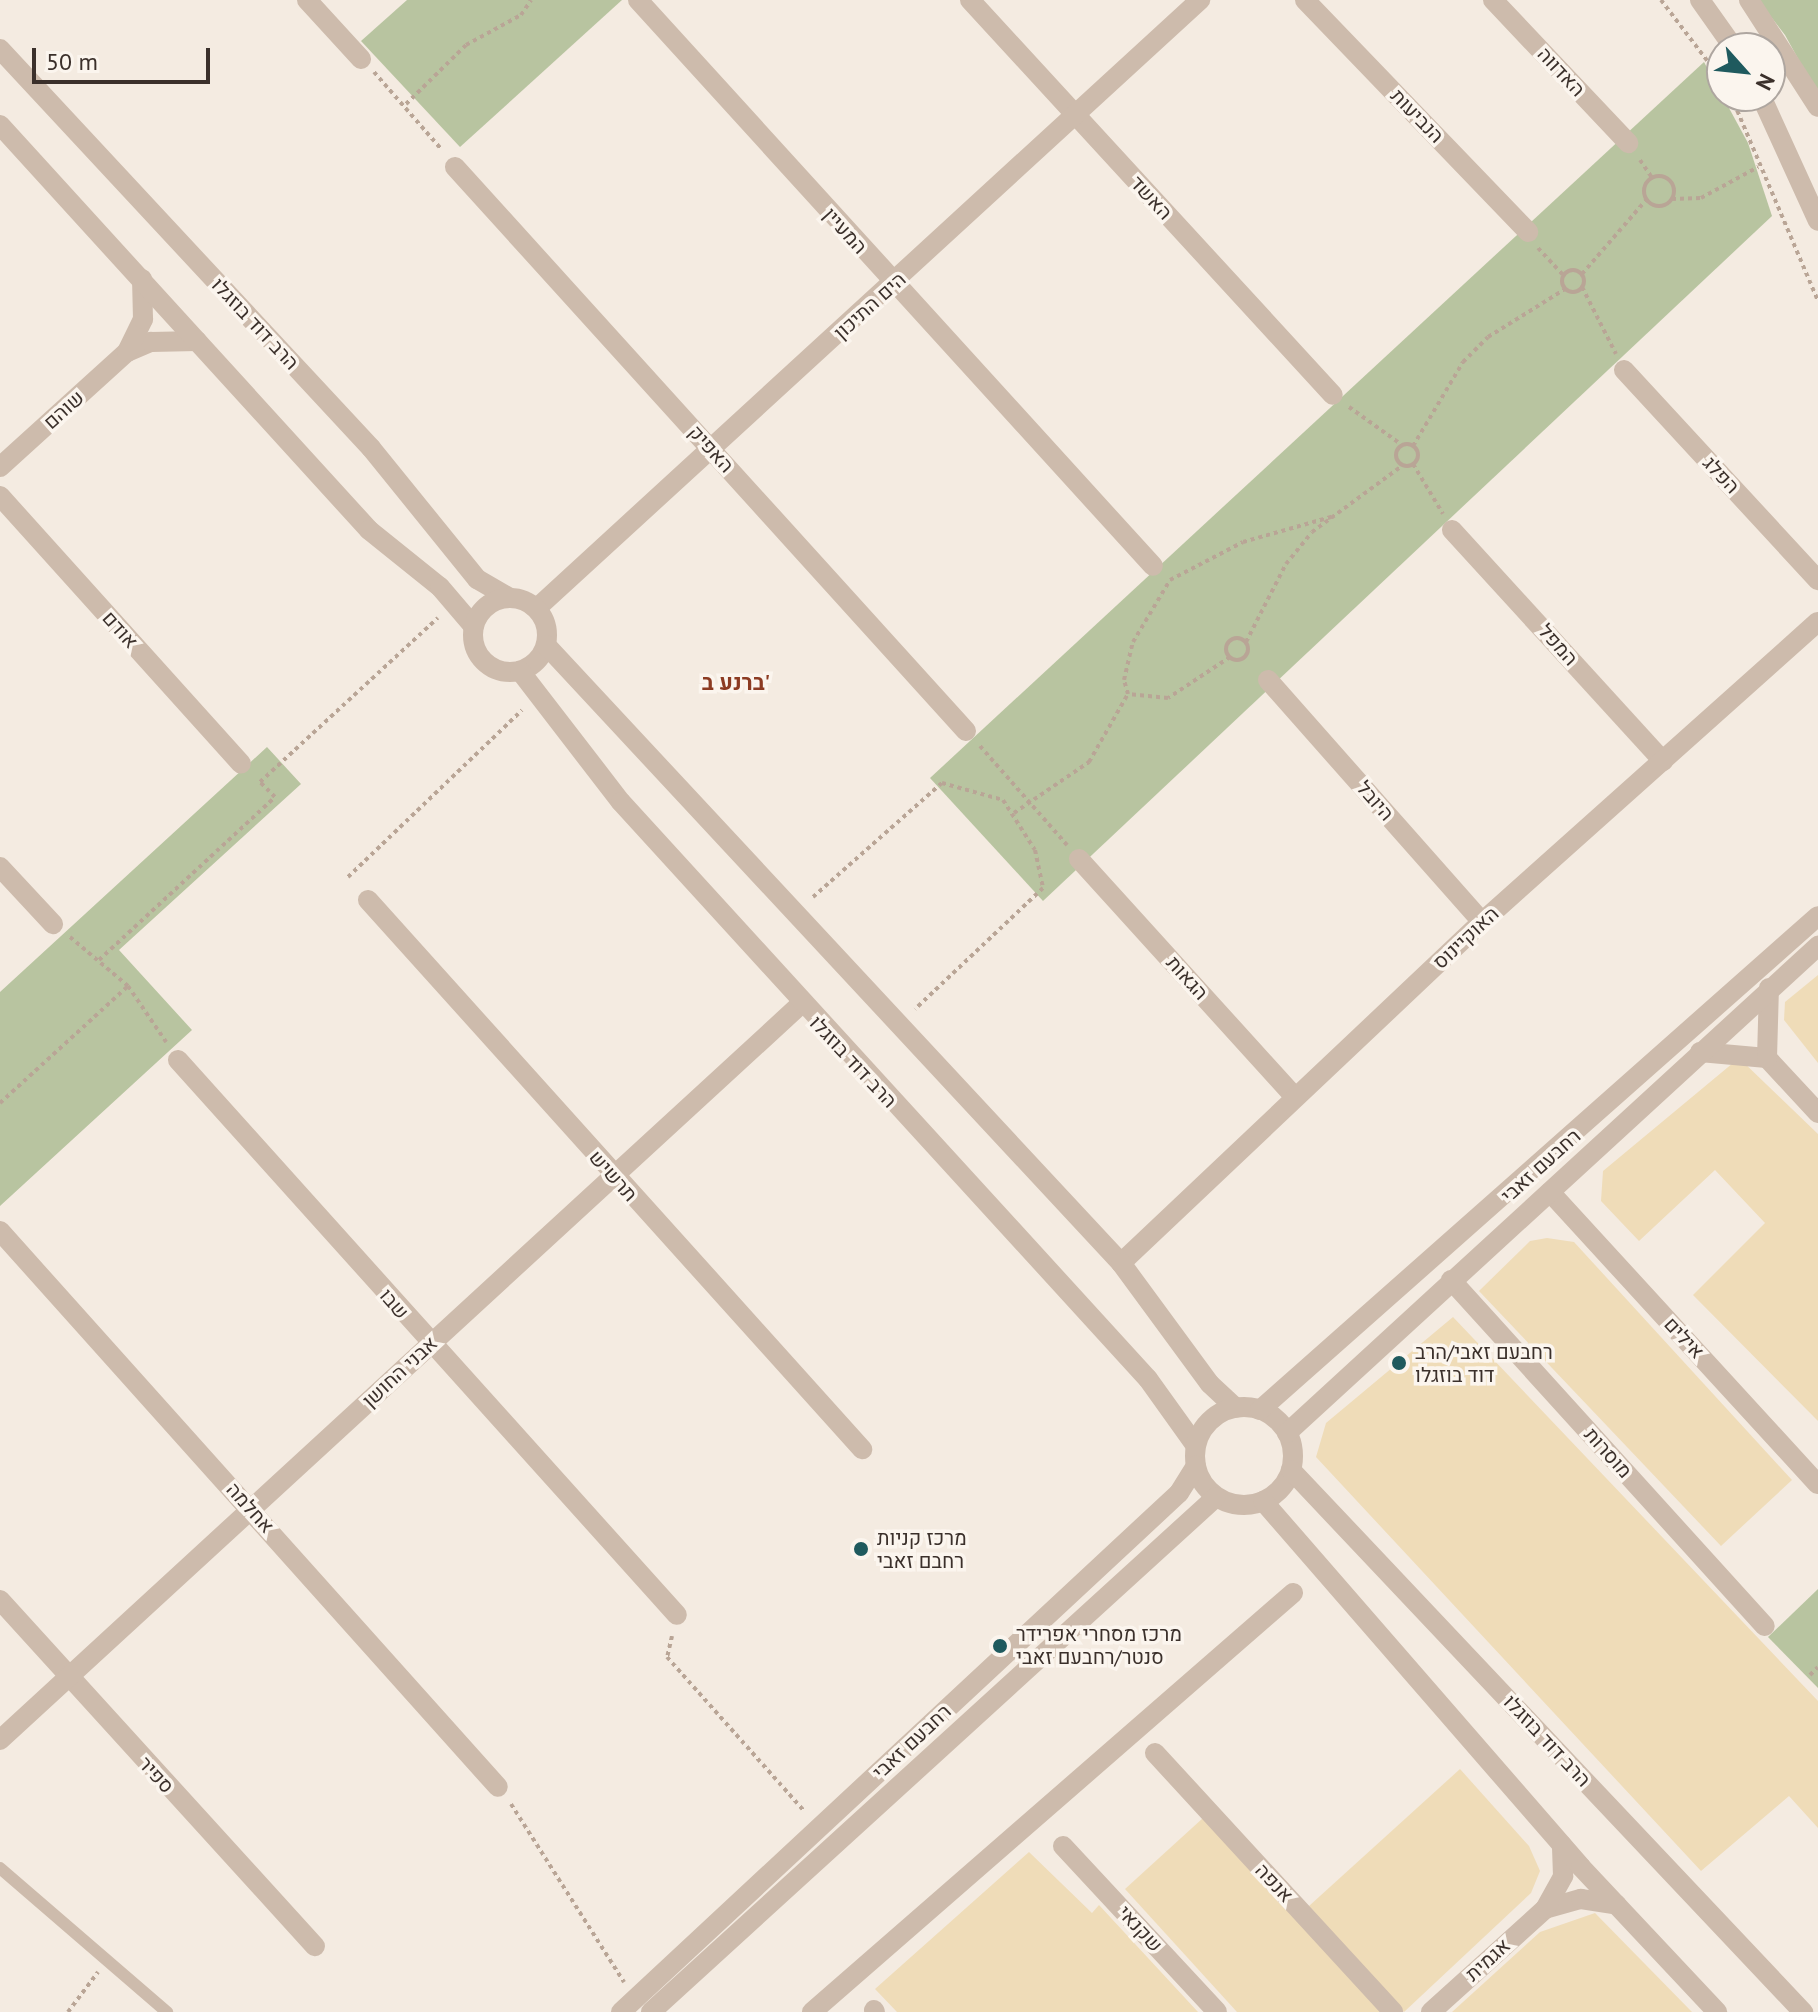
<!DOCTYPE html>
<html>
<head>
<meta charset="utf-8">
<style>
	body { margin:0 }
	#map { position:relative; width:1818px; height:2012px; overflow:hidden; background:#f4ebe1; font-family:"PT Sans",Heebo,sans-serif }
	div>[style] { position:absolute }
	.green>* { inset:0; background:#b8c4a0 }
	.sand>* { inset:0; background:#efdcb8 }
	.path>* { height:4px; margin-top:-2px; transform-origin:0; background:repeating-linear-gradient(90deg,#b9a596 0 4px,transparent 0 8px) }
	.path>.ring { margin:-2px; padding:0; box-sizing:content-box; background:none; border:4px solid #b9a596; border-radius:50% }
	.service>* { height:12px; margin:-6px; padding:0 6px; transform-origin:6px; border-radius:6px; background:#cdbbac }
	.minor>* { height:20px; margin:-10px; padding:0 10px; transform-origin:10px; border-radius:10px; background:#cdbbac }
	.tertiary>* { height:20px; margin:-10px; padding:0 10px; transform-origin:10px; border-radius:10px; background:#cdbbac }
	.tertiary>.ring { margin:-10px; padding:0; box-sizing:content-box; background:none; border:20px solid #cdbbac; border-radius:50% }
	.dots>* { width:22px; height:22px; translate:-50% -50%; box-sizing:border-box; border:4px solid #fbf5ee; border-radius:50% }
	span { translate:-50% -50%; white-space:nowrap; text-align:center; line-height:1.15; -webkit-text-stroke:7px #fbf5ee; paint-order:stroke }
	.street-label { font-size:20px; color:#3b302b }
	.poi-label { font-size:20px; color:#3b302b }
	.left { translate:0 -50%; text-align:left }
	.neighbourhood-label { font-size:22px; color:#8c3b22; font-weight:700 }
	.north { position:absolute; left:1706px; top:32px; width:80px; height:80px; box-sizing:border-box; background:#fbf5ee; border:2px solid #aea6a0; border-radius:50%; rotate:117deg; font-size:22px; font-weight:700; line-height:32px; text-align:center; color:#3b302b }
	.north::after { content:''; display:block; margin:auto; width:28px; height:36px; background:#1f5a5e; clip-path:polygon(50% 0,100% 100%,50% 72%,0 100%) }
	.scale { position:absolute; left:32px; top:48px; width:178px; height:36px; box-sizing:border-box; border:4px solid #3b302b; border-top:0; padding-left:10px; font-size:24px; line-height:28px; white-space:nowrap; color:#3b302b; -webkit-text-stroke:6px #fbf5ee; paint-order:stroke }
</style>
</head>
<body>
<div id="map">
	<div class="green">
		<i style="clip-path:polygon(407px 0,622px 0,460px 147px,361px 41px)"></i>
		<i style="clip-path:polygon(1758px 0,1818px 0,1818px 95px,1785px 35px)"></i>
		<i style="clip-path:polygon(1704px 62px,1748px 143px,1772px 216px,1043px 901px,930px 778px)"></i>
		<i style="clip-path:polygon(267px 747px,301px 784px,119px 950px,192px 1030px,0 1206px,0 992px)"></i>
		<i style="clip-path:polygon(1818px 1589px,1818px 1688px,1768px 1637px)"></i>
	</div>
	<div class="sand">
		<i style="clip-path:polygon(1818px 975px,1818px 1063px,1784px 1020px,1785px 1002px)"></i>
		<i style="clip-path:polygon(1739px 1058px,1818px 1134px,1818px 1421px,1693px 1295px,1765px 1223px,1715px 1170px,1639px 1241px,1601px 1201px,1603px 1171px)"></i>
		<i style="clip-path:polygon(1547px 1238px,1574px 1242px,1792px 1480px,1721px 1546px,1479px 1291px,1530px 1241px)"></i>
		<i style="clip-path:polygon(1453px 1317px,1818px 1701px,1818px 1828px,1789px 1796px,1701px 1871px,1316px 1457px,1326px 1423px)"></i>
		<i style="clip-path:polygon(1460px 1769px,1529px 1846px,1540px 1871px,1531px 1893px,1404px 2012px,1309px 1906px)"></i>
		<i style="clip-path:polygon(1203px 1818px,1381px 2012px,1237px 2012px,1125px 1889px)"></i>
		<i style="clip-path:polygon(1029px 1852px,1092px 1913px,1099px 1905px,1198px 2012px,897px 2012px,875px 1989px)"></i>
		<i style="clip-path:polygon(1595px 1913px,1692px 2012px,1452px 2012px,1540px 1932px)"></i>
	</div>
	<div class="path">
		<i style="left:1661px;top:0;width:101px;rotate:52.7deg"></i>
		<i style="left:374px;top:72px;width:103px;rotate:48.9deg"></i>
		<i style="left:1731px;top:96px;width:223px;rotate:67deg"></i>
		<i style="left:406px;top:104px;width:84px;rotate:-44.5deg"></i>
		<i style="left:466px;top:45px;width:63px;rotate:-28.6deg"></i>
		<i style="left:521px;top:15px;width:18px;rotate:-56deg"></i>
		<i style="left:1640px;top:160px;width:22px;rotate:56deg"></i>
		<i class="ring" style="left:1644px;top:176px;width:26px;height:26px"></i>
		<i style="left:1672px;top:199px;width:29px;rotate:-2deg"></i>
		<i style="left:1701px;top:198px;width:65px;rotate:-28.5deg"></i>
		<i style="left:1538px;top:248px;width:37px;rotate:47deg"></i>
		<i class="ring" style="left:1562px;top:270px;width:18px;height:18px"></i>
		<i style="left:1582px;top:274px;width:98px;rotate:-49.1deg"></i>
		<i style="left:1582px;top:287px;width:75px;rotate:63.1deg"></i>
		<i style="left:1349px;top:407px;width:65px;rotate:35.6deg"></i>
		<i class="ring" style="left:1396px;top:444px;width:18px;height:18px"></i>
		<i style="left:1413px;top:446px;width:98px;rotate:-59.2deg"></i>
		<i style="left:1463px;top:362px;width:35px;rotate:-45deg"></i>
		<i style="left:1488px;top:337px;width:91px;rotate:-31.9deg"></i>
		<i style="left:1413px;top:464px;width:58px;rotate:59deg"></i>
		<i class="ring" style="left:1226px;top:638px;width:18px;height:18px"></i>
		<i style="left:1246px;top:642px;width:88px;rotate:-62.9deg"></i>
		<i style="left:1286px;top:564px;width:41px;rotate:-50.9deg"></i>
		<i style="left:1312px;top:532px;width:112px;rotate:-36.3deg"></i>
		<i style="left:1230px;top:657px;width:74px;rotate:146.5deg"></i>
		<i style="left:1168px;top:698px;width:40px;rotate:-174.3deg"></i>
		<i style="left:1128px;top:694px;width:15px;rotate:-106deg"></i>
		<i style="left:1124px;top:680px;width:39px;rotate:-77deg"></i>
		<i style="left:1133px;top:642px;width:72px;rotate:-59.2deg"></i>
		<i style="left:1170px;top:580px;width:82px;rotate:-27.5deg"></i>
		<i style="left:1243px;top:542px;width:95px;rotate:-15.9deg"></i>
		<i style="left:980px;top:746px;width:132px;rotate:48.7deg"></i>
		<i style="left:260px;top:782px;width:242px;rotate:-42.7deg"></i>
		<i style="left:1014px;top:813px;width:91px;rotate:-34.2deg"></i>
		<i style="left:1089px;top:762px;width:78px;rotate:-60.2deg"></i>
		<i style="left:348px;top:877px;width:241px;rotate:-43.8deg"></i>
		<i style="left:813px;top:897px;width:172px;rotate:-41.5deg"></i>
		<i style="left:942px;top:783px;width:63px;rotate:15.6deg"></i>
		<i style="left:1003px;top:800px;width:59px;rotate:57.4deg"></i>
		<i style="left:1035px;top:850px;width:39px;rotate:78deg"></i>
		<i style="left:1043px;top:888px;width:176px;rotate:136.6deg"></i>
		<i style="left:70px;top:937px;width:76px;rotate:40.2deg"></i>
		<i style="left:128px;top:986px;width:68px;rotate:55.8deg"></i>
		<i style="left:99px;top:960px;width:240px;rotate:-42.8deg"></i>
		<i style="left:275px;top:797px;width:21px;rotate:-135deg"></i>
		<i style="left:0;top:1103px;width:173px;rotate:-42.4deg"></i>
		<i style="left:672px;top:1636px;width:22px;rotate:103deg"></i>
		<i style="left:667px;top:1657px;width:206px;rotate:48.3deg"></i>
		<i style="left:1810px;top:1675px;width:11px;rotate:-45deg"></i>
		<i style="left:511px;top:1804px;width:211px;rotate:57.6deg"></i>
		<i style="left:68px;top:2012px;width:50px;rotate:-53.1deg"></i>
	</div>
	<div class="service">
		<i style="left:0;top:1868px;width:221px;rotate:40.8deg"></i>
	</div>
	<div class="minor">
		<i style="left:307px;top:0;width:80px;rotate:47.5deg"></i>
		<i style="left:638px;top:0;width:765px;rotate:47.7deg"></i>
		<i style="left:970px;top:0;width:536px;rotate:47.42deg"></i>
		<i style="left:1305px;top:0;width:322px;rotate:46.1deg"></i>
		<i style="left:1493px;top:0;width:197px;rotate:46.6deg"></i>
		<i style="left:455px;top:167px;width:761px;rotate:47.82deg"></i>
		<i style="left:127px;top:352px;width:26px;rotate:-23deg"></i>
		<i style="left:151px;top:342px;width:46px;rotate:-1.2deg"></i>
		<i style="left:1624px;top:370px;width:286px;rotate:47.3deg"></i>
		<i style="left:0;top:467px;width:171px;rotate:-42.2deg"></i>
		<i style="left:127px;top:352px;width:37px;rotate:-64deg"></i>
		<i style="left:143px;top:319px;width:40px;rotate:-91.4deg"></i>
		<i style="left:0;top:496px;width:360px;rotate:48deg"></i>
		<i style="left:1452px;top:530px;width:313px;rotate:47.6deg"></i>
		<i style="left:537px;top:608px;width:900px;rotate:-42.52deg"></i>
		<i style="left:1268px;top:680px;width:323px;rotate:48.5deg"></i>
		<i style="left:1079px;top:859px;width:321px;rotate:47.8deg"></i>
		<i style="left:0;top:867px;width:78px;rotate:47.1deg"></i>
		<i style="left:368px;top:900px;width:739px;rotate:48.02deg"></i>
		<i style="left:1700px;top:1052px;width:67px;rotate:5.1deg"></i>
		<i style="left:1767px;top:1058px;width:75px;rotate:47.2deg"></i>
		<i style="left:1767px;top:1058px;width:70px;rotate:-88.4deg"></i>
		<i style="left:178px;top:1060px;width:746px;rotate:48.04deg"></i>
		<i style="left:1550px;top:1192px;width:396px;rotate:47.5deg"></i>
		<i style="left:0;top:1231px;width:746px;rotate:48.15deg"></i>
		<i style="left:1121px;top:1263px;width:497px;rotate:-43.4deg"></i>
		<i style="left:1482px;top:922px;width:450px;rotate:-41.8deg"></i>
		<i style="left:1451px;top:1280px;width:467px;rotate:47.8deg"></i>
		<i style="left:0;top:1600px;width:468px;rotate:47.7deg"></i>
		<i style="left:0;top:1740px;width:1086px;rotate:-42.58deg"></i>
		<i style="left:1155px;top:1753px;width:352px;rotate:47.4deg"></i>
		<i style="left:1063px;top:1846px;width:226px;rotate:47.1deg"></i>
		<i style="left:1545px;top:1909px;width:37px;rotate:-16deg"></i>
		<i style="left:1581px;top:1899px;width:36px;rotate:9deg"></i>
		<i style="left:874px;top:2010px;width:2px;rotate:63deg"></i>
		<i style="left:812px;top:2012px;width:638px;rotate:-41.06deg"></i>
		<i style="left:1431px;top:2012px;width:154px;rotate:-42.1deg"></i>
		<i style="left:1545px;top:1909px;width:38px;rotate:-61deg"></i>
		<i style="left:1563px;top:1876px;width:31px;rotate:-92deg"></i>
	</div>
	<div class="tertiary">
		<i style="left:1700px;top:0;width:59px;rotate:54.7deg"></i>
		<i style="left:1749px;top:0;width:127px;rotate:57.2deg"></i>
		<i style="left:0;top:49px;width:545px;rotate:47.08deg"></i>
		<i style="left:371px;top:448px;width:169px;rotate:51deg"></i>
		<i style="left:477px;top:579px;width:36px;rotate:30deg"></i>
		<i style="left:1761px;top:96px;width:137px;rotate:65.5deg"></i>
		<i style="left:0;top:125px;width:548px;rotate:47.66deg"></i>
		<i style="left:369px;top:530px;width:91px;rotate:38.8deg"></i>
		<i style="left:440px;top:587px;width:52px;rotate:49.6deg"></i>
		<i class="ring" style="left:473px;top:598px;width:54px;height:54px"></i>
		<i style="left:546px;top:645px;width:844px;rotate:47.06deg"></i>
		<i style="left:1121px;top:1263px;width:150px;rotate:53.7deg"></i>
		<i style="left:1210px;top:1384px;width:35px;rotate:43deg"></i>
		<i style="left:520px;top:671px;width:165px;rotate:52.4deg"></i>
		<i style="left:621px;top:802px;width:781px;rotate:47.59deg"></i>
		<i style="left:1148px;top:1379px;width:82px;rotate:54.4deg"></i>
		<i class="ring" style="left:1195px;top:1407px;width:78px;height:78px"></i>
		<i style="left:1260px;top:1410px;width:745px;rotate:-41.52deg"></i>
		<i style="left:1287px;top:1433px;width:721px;rotate:-42.53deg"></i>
		<i style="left:1291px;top:1470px;width:746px;rotate:46.63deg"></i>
		<i style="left:1263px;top:1501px;width:485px;rotate:49deg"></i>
		<i style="left:1581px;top:1867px;width:199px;rotate:46.8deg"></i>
		<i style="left:621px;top:2012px;width:762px;rotate:-42.93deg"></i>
		<i style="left:1179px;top:1493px;width:32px;rotate:-58deg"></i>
		<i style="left:651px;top:2012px;width:764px;rotate:-42.35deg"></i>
	</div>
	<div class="dots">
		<i style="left:1399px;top:1363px;background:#1f5a5e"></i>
		<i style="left:861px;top:1549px;background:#1f5a5e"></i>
		<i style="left:1000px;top:1646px;background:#1f5a5e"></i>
	</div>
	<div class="street-label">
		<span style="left:1561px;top:72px;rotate:47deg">האדווה</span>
		<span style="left:1417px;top:116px;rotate:46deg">הנביעות</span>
		<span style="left:1151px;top:198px;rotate:47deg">האשד</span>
		<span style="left:845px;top:231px;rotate:48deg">המעיין</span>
		<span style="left:870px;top:306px;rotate:-42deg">הים התיכון</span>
		<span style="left:255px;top:324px;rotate:47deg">הרב דוד בוזגלו</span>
		<span style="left:64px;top:410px;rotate:-42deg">שוהם</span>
		<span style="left:711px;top:449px;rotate:48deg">האפיק</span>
		<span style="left:1721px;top:475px;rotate:47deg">הפלג</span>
		<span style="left:120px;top:630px;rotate:48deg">אודם</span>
		<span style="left:1558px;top:645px;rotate:48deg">המפל</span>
		<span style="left:1375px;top:801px;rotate:49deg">היובל</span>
		<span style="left:1466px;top:938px;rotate:-43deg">האוקיינוס</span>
		<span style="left:1187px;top:978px;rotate:48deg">הגאות</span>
		<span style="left:853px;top:1062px;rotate:47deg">הרב דוד בוזגלו</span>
		<span style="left:1541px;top:1166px;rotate:-42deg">רחבעם זאבי</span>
		<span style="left:613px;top:1176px;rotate:48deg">תרשיש</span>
		<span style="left:394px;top:1304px;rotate:49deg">שבו</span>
		<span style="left:1684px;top:1338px;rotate:47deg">אילים</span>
		<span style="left:400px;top:1372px;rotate:-43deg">אבני החושן</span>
		<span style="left:1608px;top:1453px;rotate:48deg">מוסרות</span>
		<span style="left:250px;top:1508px;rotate:48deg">אחלמה</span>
		<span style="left:1547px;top:1741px;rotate:47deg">הרב דוד בוזגלו</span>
		<span style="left:912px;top:1742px;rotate:-43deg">רחבעם זאבי</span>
		<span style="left:156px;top:1775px;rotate:47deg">ספיר</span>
		<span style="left:1274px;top:1883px;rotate:47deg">אנפה</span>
		<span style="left:1140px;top:1929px;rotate:47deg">שקנאי</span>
		<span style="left:1488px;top:1960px;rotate:-42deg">אגמית</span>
	</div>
	<div class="poi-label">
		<span class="left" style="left:1415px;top:1364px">רחבעם זאבי/הרב<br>דוד בוזגלו</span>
		<span class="left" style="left:877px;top:1550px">מרכז קניות<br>רחבם זאבי</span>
		<span class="left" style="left:1016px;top:1646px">מרכז מסחרי אפרידר<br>סנטר/רחבעם זאבי</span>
	</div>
	<div class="neighbourhood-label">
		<span style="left:736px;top:683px">ברנע ב'</span>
	</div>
	<div class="north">N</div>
	<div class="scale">50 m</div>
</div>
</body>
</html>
